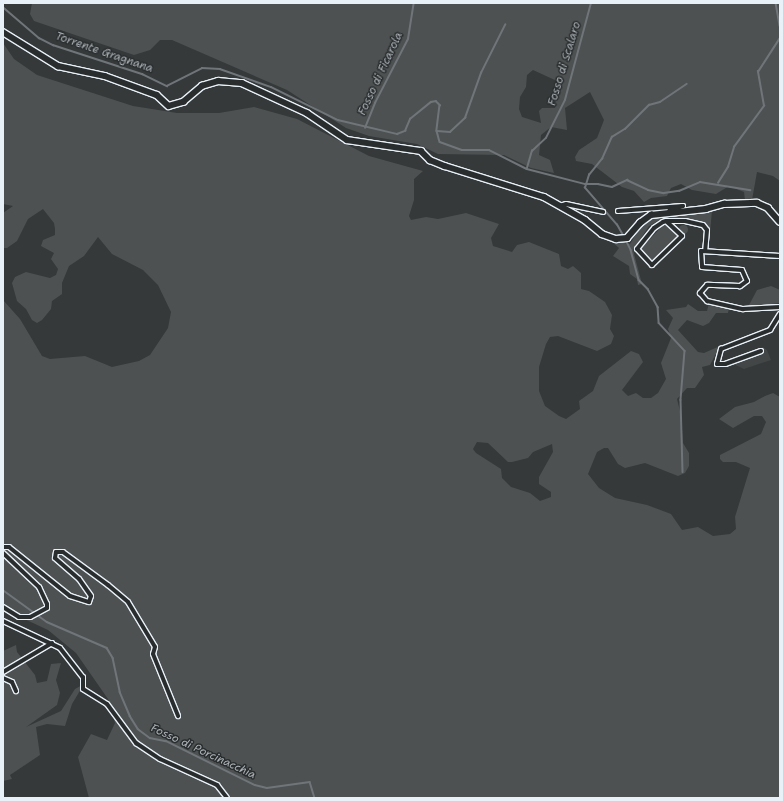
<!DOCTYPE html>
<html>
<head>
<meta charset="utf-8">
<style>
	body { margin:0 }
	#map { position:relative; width:783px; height:801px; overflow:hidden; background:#35393a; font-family:"Shantell Sans",sans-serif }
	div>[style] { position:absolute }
	.built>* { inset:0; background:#424647 }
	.green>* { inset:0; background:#4d5152; transform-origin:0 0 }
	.round { border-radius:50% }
	.stream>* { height:1.5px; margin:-0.75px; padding:0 0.75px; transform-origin:0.75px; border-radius:0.75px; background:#707579 }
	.roads { filter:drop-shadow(1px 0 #e8f1f8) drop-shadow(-1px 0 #e8f1f8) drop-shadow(0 1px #e8f1f8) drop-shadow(0 -1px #e8f1f8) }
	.minor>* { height:4px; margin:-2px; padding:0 2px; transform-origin:2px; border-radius:2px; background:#2a2d2e }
	.secondary>* { height:5.5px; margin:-2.75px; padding:0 2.75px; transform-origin:2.75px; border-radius:2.75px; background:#2a2d2e }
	span { translate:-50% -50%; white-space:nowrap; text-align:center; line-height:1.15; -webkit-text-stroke:3px #2a2d2e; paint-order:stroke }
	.water-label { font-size:11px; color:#acb3b8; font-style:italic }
	.frame { position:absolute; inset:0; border:4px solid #e8f1f8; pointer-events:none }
</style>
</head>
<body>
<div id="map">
	<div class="built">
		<i style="clip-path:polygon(763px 347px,767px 350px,771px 360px,744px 369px,733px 364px,728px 365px,726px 361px)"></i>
	</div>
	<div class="green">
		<i style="clip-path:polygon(evenodd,32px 3px,780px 3px,780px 181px,773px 176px,757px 172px,752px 200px,745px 200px,744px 192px,729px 186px,716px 194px,692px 190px,681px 184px,671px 188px,667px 196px,651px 198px,644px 202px,634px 191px,622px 187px,592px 164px,576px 161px,575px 157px,579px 150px,597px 138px,604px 120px,590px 92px,565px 108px,567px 130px,551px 127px,541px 135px,539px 155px,550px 160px,554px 173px,531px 168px,504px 155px,438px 154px,417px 144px,369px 136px,346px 128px,287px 90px,172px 40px,160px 40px,150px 50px,134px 55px,34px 21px,30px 14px,32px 3px,533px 70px,557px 81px,555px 108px,542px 108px,539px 111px,541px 123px,522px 117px,519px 109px,520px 97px,526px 87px,527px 75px,533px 70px)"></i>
		<i style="clip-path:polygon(evenodd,3px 43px,14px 59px,37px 75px,133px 106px,177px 113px,219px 113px,254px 107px,297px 119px,369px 156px,423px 171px,414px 179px,414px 200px,409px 216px,411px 220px,426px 217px,438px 219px,466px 213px,499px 224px,491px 238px,493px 246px,512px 252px,517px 245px,529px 242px,559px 254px,561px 266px,568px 269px,573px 266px,581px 273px,581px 289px,589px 291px,605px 302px,612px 315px,610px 329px,614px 336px,611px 344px,597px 351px,558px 336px,550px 337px,546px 344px,539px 367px,539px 391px,545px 406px,559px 416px,566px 419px,580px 409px,579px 401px,593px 391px,599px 376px,631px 351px,639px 354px,643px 362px,622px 390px,628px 396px,636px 393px,643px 398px,651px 398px,658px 393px,666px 379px,661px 363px,671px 338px,668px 329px,673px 318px,666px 310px,686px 307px,688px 304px,698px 311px,707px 311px,709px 303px,729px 308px,728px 313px,716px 313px,709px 323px,703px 326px,687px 320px,678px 330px,698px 352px,704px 353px,720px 346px,710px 365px,702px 367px,704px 375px,695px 388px,687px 388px,677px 399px,681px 415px,683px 443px,689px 453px,689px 466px,685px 473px,678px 476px,645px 463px,625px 468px,618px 464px,608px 448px,604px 448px,597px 452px,588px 474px,599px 488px,615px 498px,647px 505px,671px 514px,682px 530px,698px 527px,713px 536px,730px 534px,736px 529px,735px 517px,750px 468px,736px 462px,723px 462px,720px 459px,720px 455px,761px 434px,766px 422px,762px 416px,754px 416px,733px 428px,719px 419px,735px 407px,754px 402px,765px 396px,773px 393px,780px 397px,780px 798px,89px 798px,78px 757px,91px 734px,107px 740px,115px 723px,108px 699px,76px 653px,48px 630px,3px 609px,3px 300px,20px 319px,42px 356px,50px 359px,85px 356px,112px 367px,139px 361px,150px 355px,168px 328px,171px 312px,158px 285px,143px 270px,112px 254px,98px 237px,84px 256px,69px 266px,62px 283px,62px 294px,52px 301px,51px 309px,42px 320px,37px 323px,32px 320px,26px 309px,17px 301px,12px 283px,15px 277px,26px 272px,50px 278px,56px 275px,58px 269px,51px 259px,54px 253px,41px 246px,43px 240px,55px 235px,55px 229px,54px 223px,43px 209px,28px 219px,17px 241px,7px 248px,3px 248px,3px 213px,13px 206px,3px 204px,3px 43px,477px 442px,488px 443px,508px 462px,512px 462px,528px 458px,533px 452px,552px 444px,553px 452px,539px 477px,539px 484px,551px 492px,551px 497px,540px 501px,530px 493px,511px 487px,502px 478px,501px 469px,476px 453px,473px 449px,477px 442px)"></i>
		<i style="clip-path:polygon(712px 210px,710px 233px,705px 223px,692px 219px,659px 220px,649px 226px,633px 250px,642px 284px,638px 285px,637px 279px,630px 274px,629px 266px,613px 256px,619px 248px,611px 241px,630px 244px,640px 228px,652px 218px)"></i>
		<i style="left:665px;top:223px;width:21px;height:36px;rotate:43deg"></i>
		<i class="round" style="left:678.5px;top:224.5px;width:9px;height:9px"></i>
		<i style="clip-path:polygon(771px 286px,780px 290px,780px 303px,748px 307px,757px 290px)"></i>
		<i style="clip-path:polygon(16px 645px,17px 652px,35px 675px,37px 683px,47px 681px,51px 664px,61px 663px,56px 680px,60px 693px,57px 705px,26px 727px,61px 711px,75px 689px,84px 684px,72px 704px,65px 726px,47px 724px,36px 727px,40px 755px,10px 775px,12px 779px,3px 781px,3px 651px)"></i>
	</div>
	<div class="stream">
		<i style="left:776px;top:3px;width:23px;rotate:80deg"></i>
		<i style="left:3px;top:7px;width:48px;rotate:40.7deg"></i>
		<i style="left:39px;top:38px;width:16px;rotate:27deg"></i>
		<i style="left:53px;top:45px;width:94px;rotate:18deg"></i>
		<i style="left:142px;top:74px;width:28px;rotate:26deg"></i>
		<i style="left:167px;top:86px;width:39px;rotate:-27deg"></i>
		<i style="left:202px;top:68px;width:18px;rotate:3deg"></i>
		<i style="left:220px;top:69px;width:54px;rotate:19.4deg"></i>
		<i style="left:271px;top:87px;width:75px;rotate:26.2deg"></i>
		<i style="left:338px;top:120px;width:61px;rotate:13.3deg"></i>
		<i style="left:397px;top:134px;width:9px;rotate:-21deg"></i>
		<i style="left:405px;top:131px;width:13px;rotate:-67deg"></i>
		<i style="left:410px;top:119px;width:27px;rotate:-39deg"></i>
		<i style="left:431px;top:102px;width:5px;rotate:-11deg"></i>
		<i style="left:436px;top:101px;width:6px;rotate:45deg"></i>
		<i style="left:440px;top:105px;width:26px;rotate:97deg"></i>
		<i style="left:437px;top:131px;width:11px;rotate:75deg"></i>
		<i style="left:440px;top:142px;width:23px;rotate:20deg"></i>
		<i style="left:462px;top:150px;width:27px"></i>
		<i style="left:489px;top:150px;width:42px;rotate:26.6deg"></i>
		<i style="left:527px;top:169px;width:60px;rotate:14.5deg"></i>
		<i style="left:585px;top:184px;width:13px"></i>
		<i style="left:598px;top:184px;width:14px;rotate:12deg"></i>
		<i style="left:612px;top:187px;width:17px;rotate:-25deg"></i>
		<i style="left:627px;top:180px;width:23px;rotate:25deg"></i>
		<i style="left:648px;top:190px;width:16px;rotate:11deg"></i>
		<i style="left:664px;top:193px;width:15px;rotate:-8deg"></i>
		<i style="left:679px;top:191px;width:23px;rotate:-23deg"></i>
		<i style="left:700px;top:182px;width:51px;rotate:9.1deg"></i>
		<i style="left:365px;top:128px;width:27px;rotate:-68deg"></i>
		<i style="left:375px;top:103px;width:72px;rotate:-62.7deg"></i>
		<i style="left:408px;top:39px;width:36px;rotate:-81deg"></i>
		<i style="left:437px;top:131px;width:13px;rotate:4deg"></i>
		<i style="left:450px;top:132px;width:21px;rotate:-43deg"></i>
		<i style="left:465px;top:118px;width:48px;rotate:-70.4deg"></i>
		<i style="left:481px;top:73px;width:54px;rotate:-63.4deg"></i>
		<i style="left:527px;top:168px;width:18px;rotate:-74deg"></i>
		<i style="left:532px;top:151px;width:19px;rotate:-43deg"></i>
		<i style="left:546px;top:138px;width:42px;rotate:-63.4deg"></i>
		<i style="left:565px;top:100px;width:100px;rotate:-75deg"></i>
		<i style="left:718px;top:183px;width:19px;rotate:-58deg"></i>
		<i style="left:728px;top:167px;width:21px;rotate:-73deg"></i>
		<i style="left:734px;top:147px;width:51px;rotate:-53.8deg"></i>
		<i style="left:764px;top:106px;width:35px;rotate:-100deg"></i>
		<i style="left:758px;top:72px;width:40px;rotate:-57.1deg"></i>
		<i style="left:624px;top:237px;width:14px;rotate:-120deg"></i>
		<i style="left:617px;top:225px;width:49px;rotate:-130.9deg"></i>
		<i style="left:585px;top:188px;width:14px;rotate:-73deg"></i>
		<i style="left:589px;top:175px;width:21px;rotate:-51deg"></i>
		<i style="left:602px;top:159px;width:24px;rotate:-66deg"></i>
		<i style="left:612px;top:137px;width:15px;rotate:-32deg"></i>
		<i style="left:625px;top:129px;width:34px;rotate:-45deg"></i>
		<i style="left:649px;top:105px;width:11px;rotate:-15deg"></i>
		<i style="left:660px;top:102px;width:32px;rotate:-34deg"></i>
		<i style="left:626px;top:240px;width:11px;rotate:63deg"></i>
		<i style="left:631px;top:250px;width:31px;rotate:75deg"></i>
		<i style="left:639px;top:280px;width:13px;rotate:45deg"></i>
		<i style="left:648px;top:289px;width:21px;rotate:61deg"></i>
		<i style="left:658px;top:307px;width:16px;rotate:86deg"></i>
		<i style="left:659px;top:323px;width:38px;rotate:47deg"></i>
		<i style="left:685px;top:351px;width:49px;rotate:94.7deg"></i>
		<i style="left:681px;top:400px;width:72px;rotate:88.4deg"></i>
		<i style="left:3px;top:590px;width:54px;rotate:36deg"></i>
		<i style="left:47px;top:622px;width:65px;rotate:23.4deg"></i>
		<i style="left:107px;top:648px;width:12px;rotate:59deg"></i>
		<i style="left:113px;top:658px;width:35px;rotate:78deg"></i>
		<i style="left:120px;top:692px;width:26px;rotate:67deg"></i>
		<i style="left:130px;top:716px;width:15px;rotate:58deg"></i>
		<i style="left:138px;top:729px;width:15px;rotate:37deg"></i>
		<i style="left:150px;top:738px;width:16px;rotate:11deg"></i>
		<i style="left:166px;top:741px;width:99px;rotate:26.3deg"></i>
		<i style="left:255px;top:785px;width:12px;rotate:14deg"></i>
		<i style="left:267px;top:788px;width:43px;rotate:-7.9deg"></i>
		<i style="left:310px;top:782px;width:17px;rotate:73deg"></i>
	</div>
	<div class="roads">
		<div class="minor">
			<i style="left:559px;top:206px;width:7px;rotate:-16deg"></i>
			<i style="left:566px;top:204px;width:38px;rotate:12deg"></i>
			<i style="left:618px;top:211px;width:65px;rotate:-4.4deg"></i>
			<i style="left:683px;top:206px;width:14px;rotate:163deg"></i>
			<i style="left:670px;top:210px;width:2px;rotate:117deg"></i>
			<i style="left:666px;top:221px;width:22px;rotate:43deg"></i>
			<i style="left:682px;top:236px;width:42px;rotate:136deg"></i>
			<i style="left:652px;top:265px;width:22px;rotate:-133deg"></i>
			<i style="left:637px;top:249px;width:27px;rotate:-51deg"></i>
			<i style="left:654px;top:228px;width:11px;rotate:-34deg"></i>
			<i style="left:663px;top:222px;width:3px;rotate:-18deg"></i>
			<i style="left:666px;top:221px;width:19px"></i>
			<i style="left:685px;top:221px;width:18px;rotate:13deg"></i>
			<i style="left:703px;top:225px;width:6px;rotate:51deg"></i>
			<i style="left:707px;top:230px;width:21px;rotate:95deg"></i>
			<i style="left:780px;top:256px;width:79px;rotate:-176.4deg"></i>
			<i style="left:701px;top:251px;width:16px;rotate:86deg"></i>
			<i style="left:702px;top:267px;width:40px;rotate:4.3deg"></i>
			<i style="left:742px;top:270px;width:12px;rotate:66deg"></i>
			<i style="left:747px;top:281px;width:9px;rotate:144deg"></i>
			<i style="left:740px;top:286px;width:33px;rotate:-178deg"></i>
			<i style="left:707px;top:285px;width:11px;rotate:131deg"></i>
			<i style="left:700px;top:293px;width:11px;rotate:49deg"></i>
			<i style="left:707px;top:301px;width:37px;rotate:13deg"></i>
			<i style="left:743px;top:309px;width:37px;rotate:-3deg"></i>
			<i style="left:761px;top:351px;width:38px;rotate:160deg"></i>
			<i style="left:725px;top:364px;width:8px;rotate:180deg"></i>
			<i style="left:717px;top:364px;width:16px;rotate:-75deg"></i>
			<i style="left:721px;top:349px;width:53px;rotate:-21.2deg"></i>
			<i style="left:770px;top:330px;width:19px;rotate:-58deg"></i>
			<i style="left:3px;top:547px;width:6px"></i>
			<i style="left:9px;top:547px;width:78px;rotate:38.8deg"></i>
			<i style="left:70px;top:596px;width:20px;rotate:18deg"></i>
			<i style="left:89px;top:602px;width:6px;rotate:-72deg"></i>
			<i style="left:91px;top:596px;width:21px;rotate:-125deg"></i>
			<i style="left:79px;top:579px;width:32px;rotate:-139deg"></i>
			<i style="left:55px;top:558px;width:6px;rotate:-81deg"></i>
			<i style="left:56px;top:552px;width:7px"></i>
			<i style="left:63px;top:552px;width:56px;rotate:36.3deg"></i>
			<i style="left:108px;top:585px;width:26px;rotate:40deg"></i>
			<i style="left:128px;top:602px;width:52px;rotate:59deg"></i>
			<i style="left:155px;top:647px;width:7px;rotate:106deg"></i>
			<i style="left:153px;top:654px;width:67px;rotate:68deg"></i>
			<i style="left:3px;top:553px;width:50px;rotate:43.4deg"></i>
			<i style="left:39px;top:587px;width:19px;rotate:65deg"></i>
			<i style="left:47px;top:604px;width:4px;rotate:90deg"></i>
			<i style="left:47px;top:608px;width:19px;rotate:152deg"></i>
			<i style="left:30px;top:617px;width:11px;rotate:180deg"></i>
			<i style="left:19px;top:617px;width:19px;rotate:-148deg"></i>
			<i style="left:3px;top:621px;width:63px;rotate:25.3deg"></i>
			<i style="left:60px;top:648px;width:37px;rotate:52deg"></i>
			<i style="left:83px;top:677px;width:12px;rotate:90deg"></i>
			<i style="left:83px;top:689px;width:28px;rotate:32deg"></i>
			<i style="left:107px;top:704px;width:49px;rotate:53.4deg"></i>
			<i style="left:136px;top:743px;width:29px;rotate:34deg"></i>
			<i style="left:160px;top:759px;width:63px;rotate:24.5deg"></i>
			<i style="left:217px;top:785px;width:16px;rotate:52deg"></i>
			<i style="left:3px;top:672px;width:57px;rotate:-30.6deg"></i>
			<i style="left:3px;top:678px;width:10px;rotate:24deg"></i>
			<i style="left:12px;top:682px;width:10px;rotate:66deg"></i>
		</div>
		<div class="secondary">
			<i style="left:3px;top:32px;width:65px;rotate:31.7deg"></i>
			<i style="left:58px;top:66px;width:48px;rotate:12deg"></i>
			<i style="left:105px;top:76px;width:55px;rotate:20.1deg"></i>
			<i style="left:157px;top:95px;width:16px;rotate:43deg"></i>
			<i style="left:169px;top:106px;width:15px;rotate:-16deg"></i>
			<i style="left:183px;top:102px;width:25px;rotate:-40deg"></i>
			<i style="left:202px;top:86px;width:17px;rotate:-17deg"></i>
			<i style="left:218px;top:81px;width:24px;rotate:5deg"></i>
			<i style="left:242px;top:83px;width:72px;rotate:24.8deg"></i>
			<i style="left:307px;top:113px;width:48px;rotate:34deg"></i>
			<i style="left:347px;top:140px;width:75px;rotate:8.5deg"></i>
			<i style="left:421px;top:151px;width:13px;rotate:45deg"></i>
			<i style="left:430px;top:160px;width:16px;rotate:22deg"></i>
			<i style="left:445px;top:166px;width:104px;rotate:17.4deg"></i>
			<i style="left:544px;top:197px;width:47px;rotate:29.3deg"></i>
			<i style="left:585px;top:220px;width:22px;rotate:39deg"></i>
			<i style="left:602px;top:234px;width:15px;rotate:20deg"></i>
			<i style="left:616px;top:239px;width:11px;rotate:-5deg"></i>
			<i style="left:627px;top:238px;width:20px;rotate:-49deg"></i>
			<i style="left:640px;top:223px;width:14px;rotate:-36deg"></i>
			<i style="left:651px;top:215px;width:55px;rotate:-6.2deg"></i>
			<i style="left:706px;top:209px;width:19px;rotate:-16deg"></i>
			<i style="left:724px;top:204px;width:33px;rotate:-2deg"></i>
			<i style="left:757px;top:203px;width:12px;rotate:24deg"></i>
			<i style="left:768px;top:208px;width:18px;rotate:49deg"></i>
		</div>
	</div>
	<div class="water-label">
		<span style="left:104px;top:53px;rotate:19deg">Torrente Gragnana</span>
		<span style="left:565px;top:64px;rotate:-73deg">Fosso di Scalaro</span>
		<span style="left:381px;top:74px;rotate:-65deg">Fosso di Ficarola</span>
		<span style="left:203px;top:752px;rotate:25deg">Fosso di Porcinacchia</span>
	</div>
	<div class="frame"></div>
</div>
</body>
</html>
